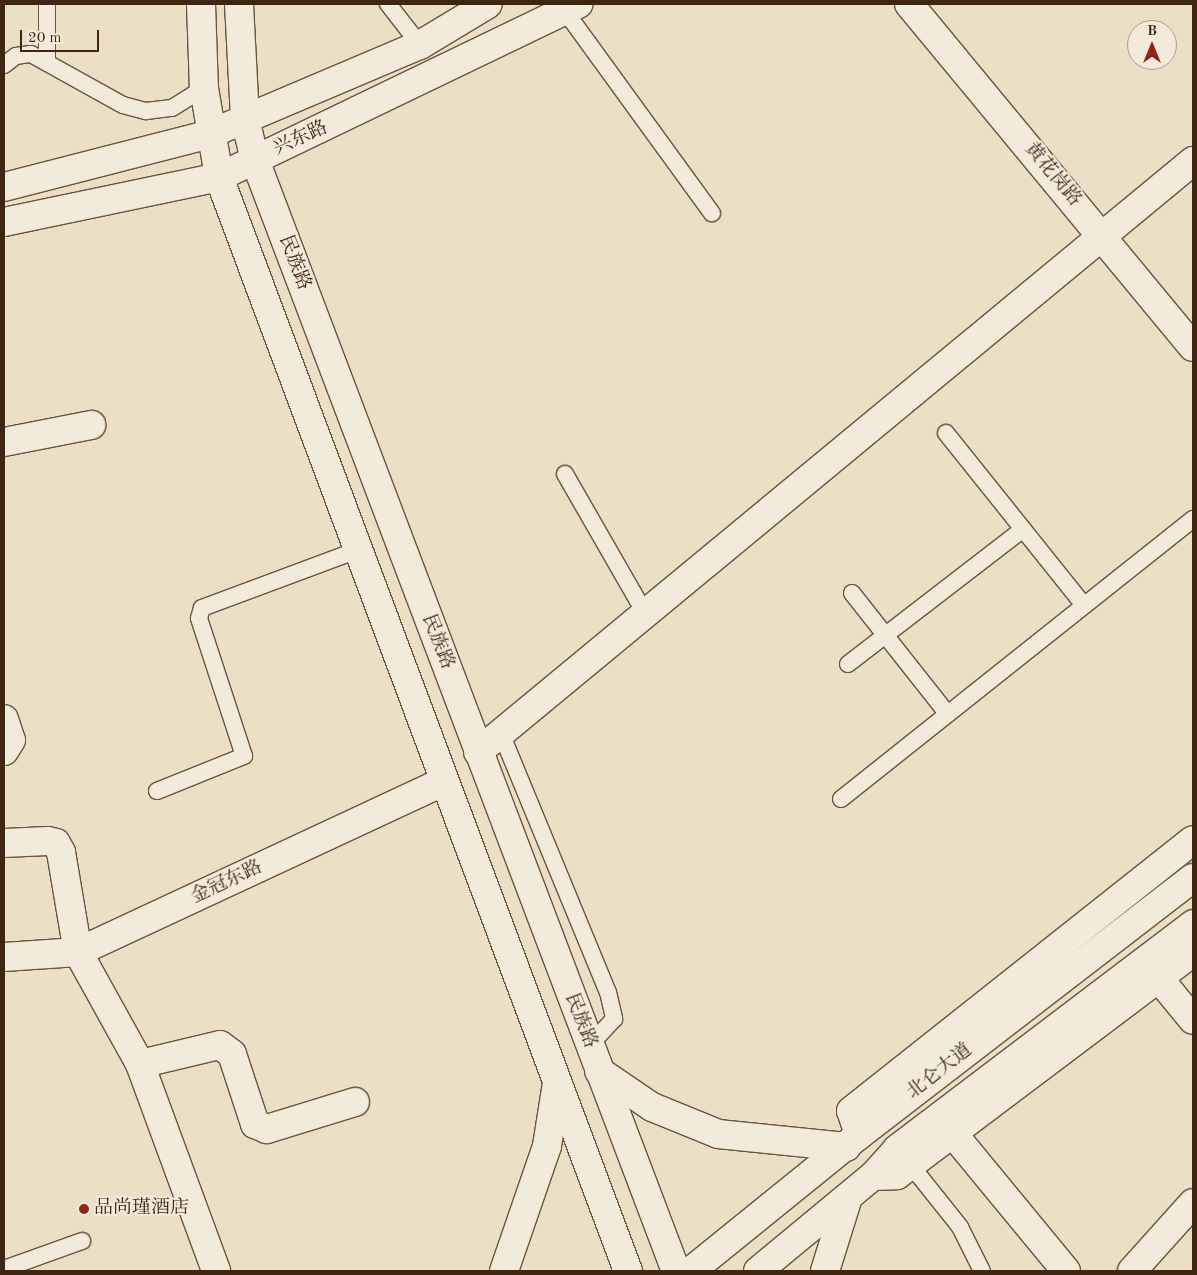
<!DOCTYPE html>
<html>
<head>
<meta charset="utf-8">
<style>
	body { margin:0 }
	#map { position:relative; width:1197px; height:1275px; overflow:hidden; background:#ebdfc6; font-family:"Old Standard TT","Noto Serif SC",serif }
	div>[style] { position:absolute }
	.roads { filter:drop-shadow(1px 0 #69543e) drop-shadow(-1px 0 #69543e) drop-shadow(0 1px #69543e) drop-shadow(0 -1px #69543e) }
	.lane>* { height:16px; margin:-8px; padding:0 8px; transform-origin:8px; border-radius:8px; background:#f2eada }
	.street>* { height:28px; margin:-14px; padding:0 14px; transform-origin:14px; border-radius:14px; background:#f2eada }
	.secondary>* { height:28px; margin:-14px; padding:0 14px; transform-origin:14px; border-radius:14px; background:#f2eada }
	.dots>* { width:14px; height:14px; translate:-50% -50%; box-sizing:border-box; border:2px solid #f2eada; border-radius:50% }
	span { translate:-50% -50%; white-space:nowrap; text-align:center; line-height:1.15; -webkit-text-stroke:4px #f2eada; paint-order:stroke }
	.street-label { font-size:19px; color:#3e2610 }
	.poi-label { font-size:19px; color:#3e2610 }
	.left { translate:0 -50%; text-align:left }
	.frame { position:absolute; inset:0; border:5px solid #3e2610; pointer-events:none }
	.north { position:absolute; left:1127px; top:20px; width:50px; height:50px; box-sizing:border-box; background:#f2eada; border:1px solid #aa9c89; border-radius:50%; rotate:0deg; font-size:14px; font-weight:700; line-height:20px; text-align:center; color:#3e2610 }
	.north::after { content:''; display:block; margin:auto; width:18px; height:22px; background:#8f2418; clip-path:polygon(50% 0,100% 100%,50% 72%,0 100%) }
	.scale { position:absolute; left:20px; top:30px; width:79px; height:22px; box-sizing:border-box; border:2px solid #3e2610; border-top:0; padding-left:6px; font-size:15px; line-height:18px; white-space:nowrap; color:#3e2610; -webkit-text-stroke:4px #f2eada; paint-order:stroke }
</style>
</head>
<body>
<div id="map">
	<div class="roads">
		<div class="lane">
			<i style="left:388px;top:4px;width:52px;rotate:52deg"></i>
			<i style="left:565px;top:11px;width:250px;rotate:54deg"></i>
			<i style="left:47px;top:60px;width:56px;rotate:-90deg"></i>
			<i style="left:4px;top:65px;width:15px;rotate:-37deg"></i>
			<i style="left:16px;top:56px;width:15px;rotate:-8deg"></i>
			<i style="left:31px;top:54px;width:105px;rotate:29deg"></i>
			<i style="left:123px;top:105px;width:24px;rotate:15deg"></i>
			<i style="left:146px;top:111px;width:26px;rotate:-7deg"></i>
			<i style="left:172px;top:108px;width:38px;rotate:-32deg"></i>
			<i style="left:946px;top:433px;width:219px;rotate:51.3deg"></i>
			<i style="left:565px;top:474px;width:160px;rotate:60.1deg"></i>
			<i style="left:852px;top:593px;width:152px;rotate:51.7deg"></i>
			<i style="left:848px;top:664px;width:221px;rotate:-37.6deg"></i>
			<i style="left:501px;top:733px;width:280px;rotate:67.6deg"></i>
			<i style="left:608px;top:992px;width:28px;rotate:77deg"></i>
			<i style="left:614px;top:1019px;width:37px;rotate:133deg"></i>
			<i style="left:157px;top:791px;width:94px;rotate:-21.9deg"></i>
			<i style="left:244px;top:756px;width:145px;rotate:-108.1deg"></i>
			<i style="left:199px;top:618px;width:10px;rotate:-73deg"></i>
			<i style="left:202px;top:608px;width:166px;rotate:-20.4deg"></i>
			<i style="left:841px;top:799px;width:450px;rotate:-38.5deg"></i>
			<i style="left:905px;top:1158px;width:88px;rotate:51.4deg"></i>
			<i style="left:960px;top:1227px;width:49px;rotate:63.4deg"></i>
			<i style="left:4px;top:1269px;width:83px;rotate:-19.7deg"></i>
		</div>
		<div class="street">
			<i style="left:4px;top:442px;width:89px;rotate:-11.1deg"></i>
			<i style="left:4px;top:719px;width:22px;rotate:72deg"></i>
			<i style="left:11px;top:740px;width:13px;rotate:122deg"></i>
			<i style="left:478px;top:752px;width:928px;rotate:-39.58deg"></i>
			<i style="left:4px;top:843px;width:44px;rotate:-2.6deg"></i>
			<i style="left:48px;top:841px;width:8px;rotate:14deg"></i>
			<i style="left:56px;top:843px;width:10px;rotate:61deg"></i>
			<i style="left:61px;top:852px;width:101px;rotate:80.4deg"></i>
			<i style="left:78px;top:952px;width:128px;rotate:61deg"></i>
			<i style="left:140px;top:1064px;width:221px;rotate:69.8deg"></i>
			<i style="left:4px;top:957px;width:74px;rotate:-3.9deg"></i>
			<i style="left:78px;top:952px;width:402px;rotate:-25deg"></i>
			<i style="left:1147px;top:964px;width:72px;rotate:50.6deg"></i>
			<i style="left:140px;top:1064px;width:82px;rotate:-13.4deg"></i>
			<i style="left:220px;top:1045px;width:15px;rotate:37deg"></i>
			<i style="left:232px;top:1054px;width:74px;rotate:71.8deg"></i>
			<i style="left:255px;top:1124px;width:13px;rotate:23deg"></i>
			<i style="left:267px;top:1129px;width:92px;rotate:-17.1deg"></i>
			<i style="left:940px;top:1118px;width:198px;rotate:50.5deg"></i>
			<i style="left:859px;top:1135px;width:25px;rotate:-108deg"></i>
			<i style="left:851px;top:1111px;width:436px;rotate:-38.4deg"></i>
			<i style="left:873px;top:1176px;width:24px;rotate:-2deg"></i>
			<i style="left:897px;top:1175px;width:371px;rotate:-37deg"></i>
			<i style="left:1132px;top:1271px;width:91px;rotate:-48.1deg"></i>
		</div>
		<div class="secondary">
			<i style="left:201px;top:4px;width:84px;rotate:88deg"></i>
			<i style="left:204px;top:88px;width:90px;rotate:80.4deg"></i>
			<i style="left:219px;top:177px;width:1168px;rotate:69.5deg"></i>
			<i style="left:239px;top:4px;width:115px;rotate:87deg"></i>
			<i style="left:245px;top:119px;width:42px;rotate:76.3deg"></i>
			<i style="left:255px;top:160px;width:1188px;rotate:69.25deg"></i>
			<i style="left:909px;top:4px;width:445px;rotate:50.4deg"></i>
			<i style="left:4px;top:187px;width:213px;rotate:-14.4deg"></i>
			<i style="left:210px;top:134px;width:228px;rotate:-23deg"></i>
			<i style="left:420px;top:45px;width:79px;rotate:-31.1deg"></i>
			<i style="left:4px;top:222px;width:220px;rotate:-11.8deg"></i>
			<i style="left:219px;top:177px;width:399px;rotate:-25.7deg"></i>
			<i style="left:599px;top:1071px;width:64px;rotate:34.2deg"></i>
			<i style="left:652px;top:1107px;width:71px;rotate:22.2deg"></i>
			<i style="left:718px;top:1134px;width:129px;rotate:5.8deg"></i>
			<i style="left:504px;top:1271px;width:132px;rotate:-71deg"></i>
			<i style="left:547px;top:1146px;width:64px;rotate:-81deg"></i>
			<i style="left:691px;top:1271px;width:216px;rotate:-39deg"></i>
			<i style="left:859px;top:1135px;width:421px;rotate:-37.6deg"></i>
			<i style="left:758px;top:1271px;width:149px;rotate:-39.6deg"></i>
			<i style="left:873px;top:1176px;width:36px;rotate:-48deg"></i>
			<i style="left:897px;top:1149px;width:372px;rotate:-37.2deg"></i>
			<i style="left:825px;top:1271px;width:77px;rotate:-72.7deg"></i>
		</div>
	</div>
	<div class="dots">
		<i style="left:84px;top:1209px;background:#8f2418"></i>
	</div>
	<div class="street-label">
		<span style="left:301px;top:139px;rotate:-24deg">兴东路</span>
		<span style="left:1052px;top:175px;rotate:50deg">黄花岗路</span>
		<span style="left:294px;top:263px;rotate:69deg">民族路</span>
		<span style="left:437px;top:642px;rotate:69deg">民族路</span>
		<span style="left:227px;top:883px;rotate:-25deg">金冠东路</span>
		<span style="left:580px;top:1021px;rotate:69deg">民族路</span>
		<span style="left:940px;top:1072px;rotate:-38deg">北仑大道</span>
	</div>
	<div class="poi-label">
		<span class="left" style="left:94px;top:1209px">品尚瑾酒店</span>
	</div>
	<div class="frame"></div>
	<div class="north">B</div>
	<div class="scale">20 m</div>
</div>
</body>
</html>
